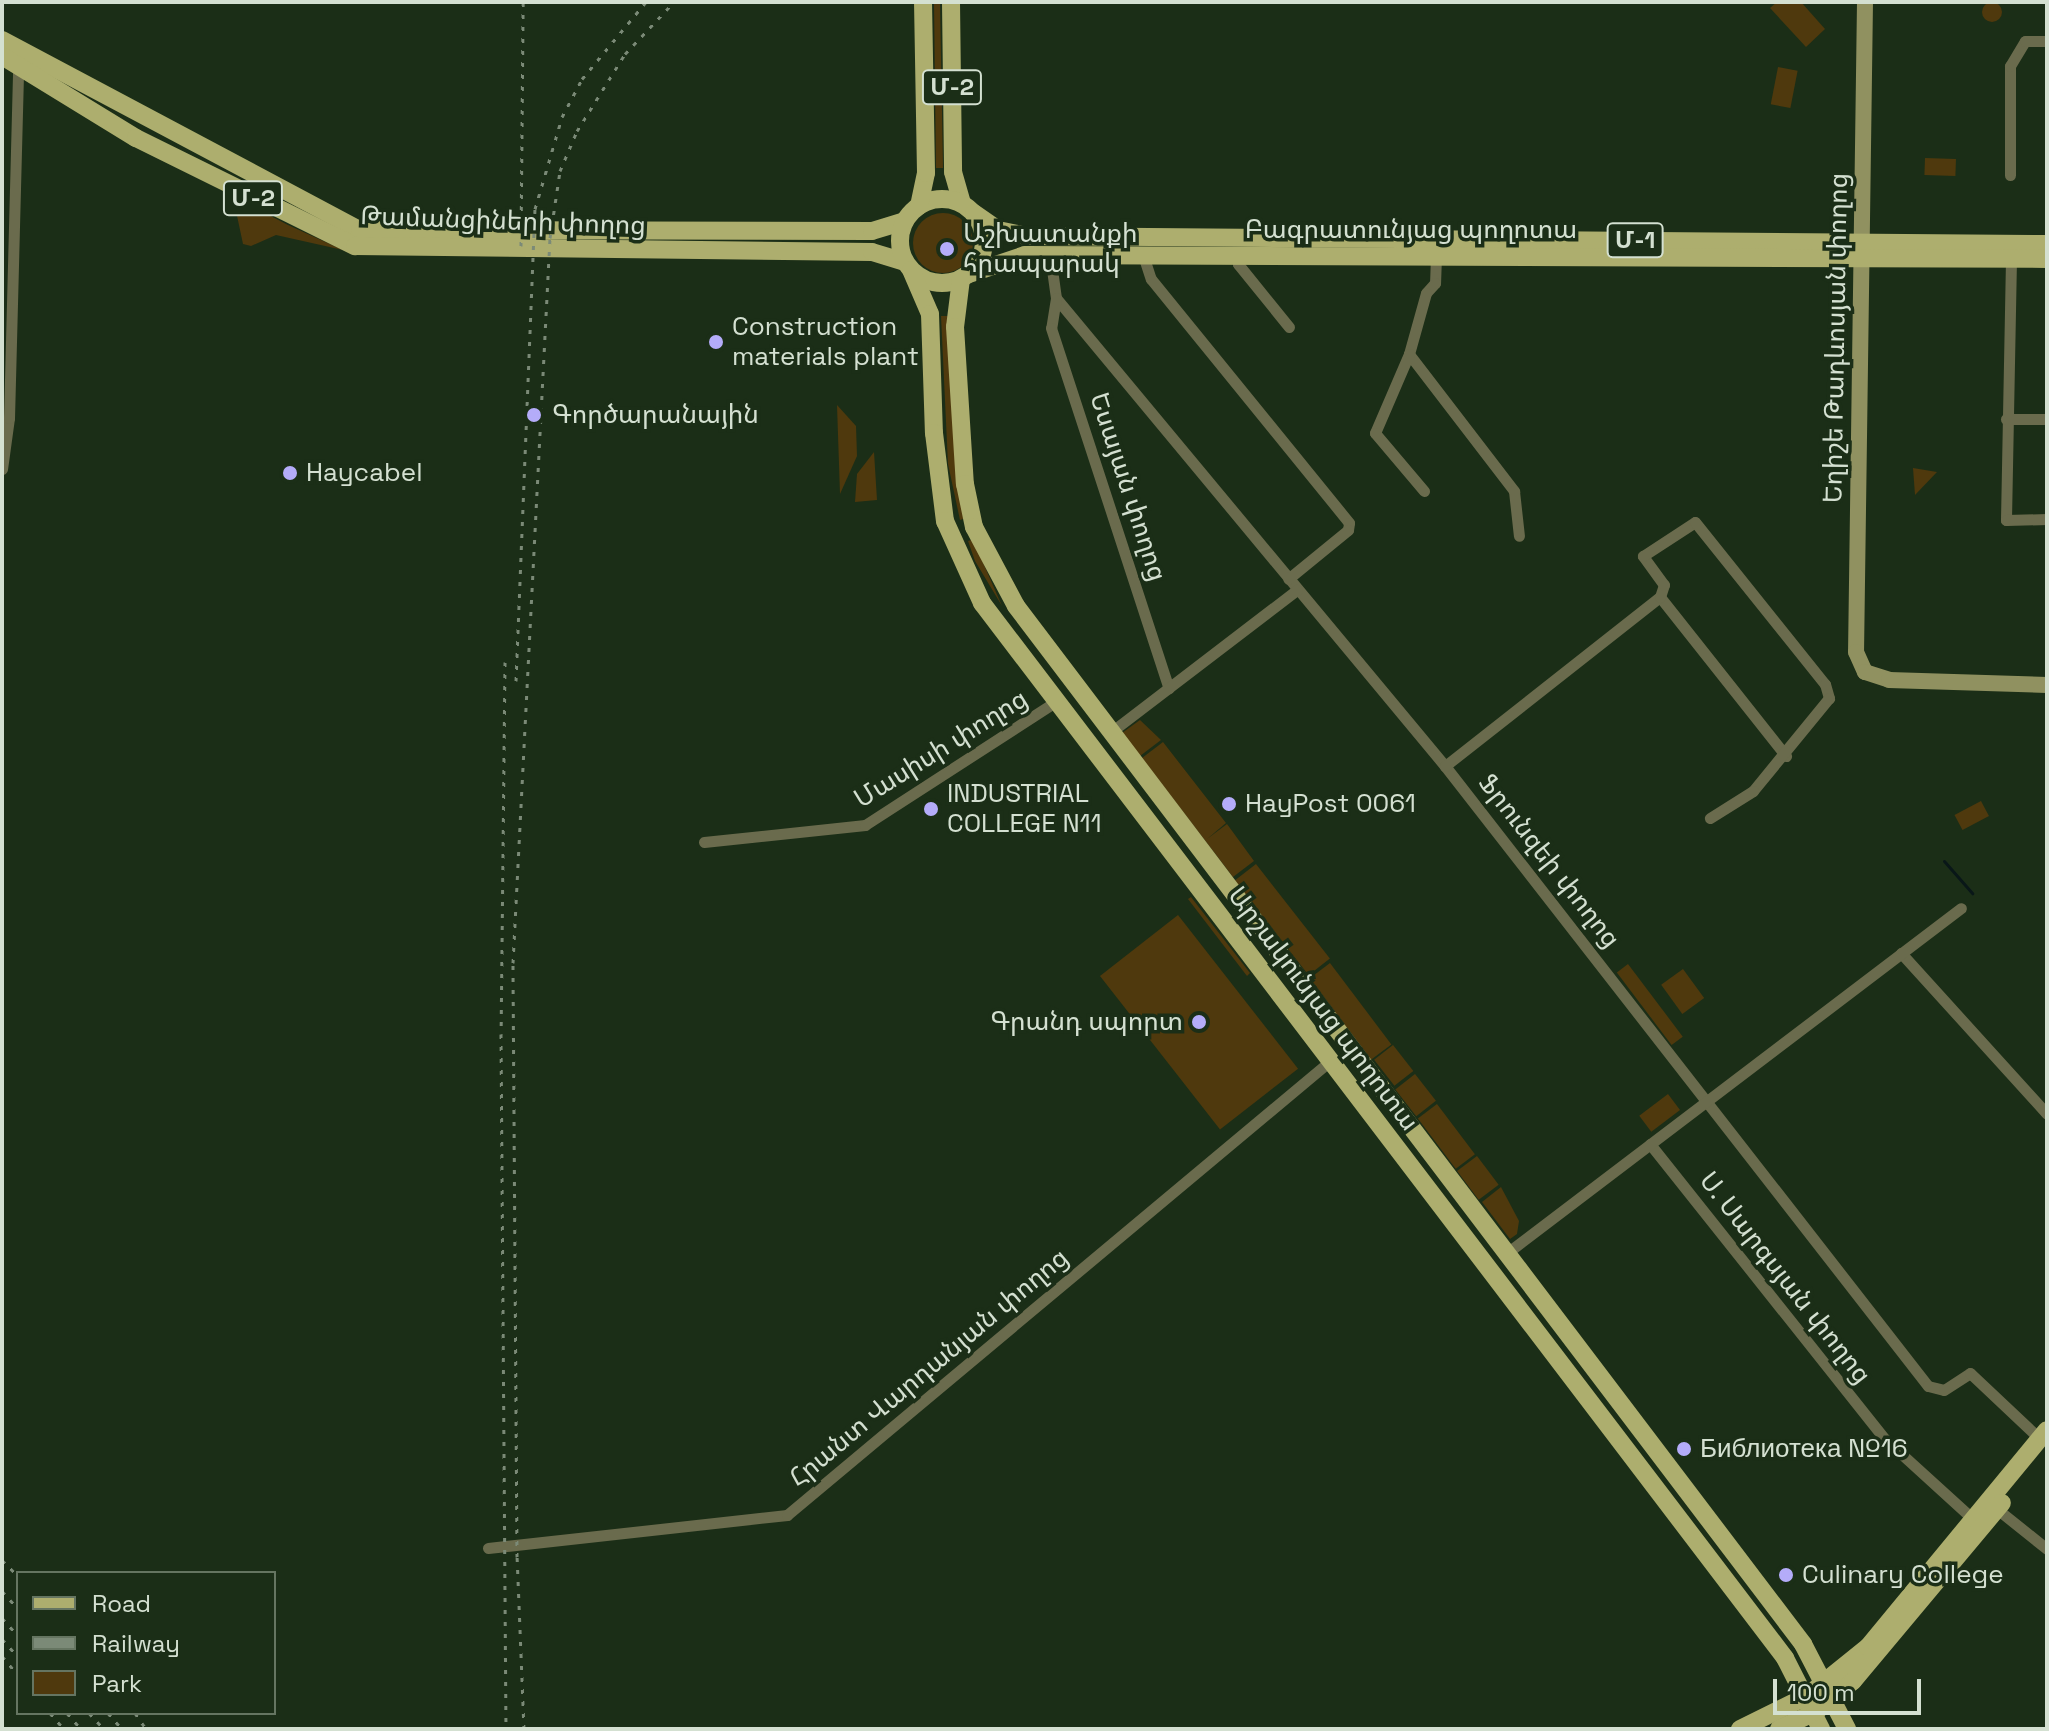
<!DOCTYPE html>
<html>
<head>
<meta charset="utf-8">
<style>
	body { margin:0 }
	#map { position:relative; width:2049px; height:1731px; overflow:hidden; background:#1b2e17; font-family:"Space Grotesk","Noto Sans Armenian",sans-serif }
	div>[style] { position:absolute }
	.green>* { inset:0; background:#4f390d; transform-origin:0 0 }
	.round { border-radius:50% }
	.stream>* { height:3px; margin:-1.5px; padding:0 1.5px; transform-origin:1.5px; border-radius:1.5px; background:#091718 }
	.street>* { height:11px; margin:-5.5px; padding:0 5.5px; transform-origin:5.5px; border-radius:5.5px; background:#6a6b4d }
	.secondary>* { height:16px; margin:-8px; padding:0 8px; transform-origin:8px; border-radius:8px; background:#909160 }
	.primary>* { height:18px; margin:-9px; padding:0 9px; transform-origin:9px; border-radius:9px; background:#adae6e }
	.primary>.ring { margin:-9px; padding:0; box-sizing:content-box; background:none; border:18px solid #adae6e; border-radius:50% }
	.rail>* { height:3px; margin-top:-1.5px; transform-origin:0; background:repeating-linear-gradient(90deg,#7b8a77 0 4px,transparent 0 12px) }
	.dots>* { width:22px; height:22px; translate:-50% -50%; box-sizing:border-box; border:4px solid #1b2e17; border-radius:50% }
	span { translate:-50% -50%; white-space:nowrap; text-align:center; line-height:1.15; -webkit-text-stroke:7px #1b2e17; paint-order:stroke }
	.shield-label span { padding:2px 6px; background:#1b2e17; border:2px solid; border-radius:6px; -webkit-text-stroke-width:0 }
	.shield-label { font-size:24px; color:#d4e0d1; font-weight:700 }
	.street-label { font-size:26px; color:#d4e0d1 }
	.poi-label { font-size:26px; color:#d4e0d1 }
	.left { translate:0 -50%; text-align:left }
	.right { translate:-100% -50%; text-align:right }
	.frame { position:absolute; inset:0; border:4px solid #d4e0d1; pointer-events:none }
	.legend { position:absolute; left:16px; top:1571px; width:260px; height:144px; box-sizing:border-box; background:#1b2e17; border:2px solid #657561; margin:0; padding:10px 14px; list-style:none; font-size:24px; color:#d4e0d1 }
	.legend li { display:flex; align-items:center; gap:16px; height:40px }
	.legend b { width:40px; border:2px solid #657561 }
	.scale { position:absolute; left:1773px; top:1679px; width:148px; height:36px; box-sizing:border-box; border:4px solid #d4e0d1; border-top:0; padding-left:10px; font-size:24px; line-height:28px; white-space:nowrap; color:#d4e0d1; -webkit-text-stroke:6px #1b2e17; paint-order:stroke }
</style>
</head>
<body>
<div id="map">
	<div class="green">
		<i class="round" style="left:1982px;top:2px;width:20px;height:20px"></i>
		<i style="clip-path:polygon(934px 2px,940px 2px,943px 168px,936px 168px)"></i>
		<i style="clip-path:polygon(1777px 2px,1801px 2px,1825px 29px,1806px 47px,1770px 8px)"></i>
		<i style="left:1778px;top:67px;width:20px;height:38px;rotate:11deg"></i>
		<i style="left:1925px;top:158px;width:31px;height:17px;rotate:2deg"></i>
		<i style="clip-path:polygon(244px 202px,288px 225px,343px 250px,276px 235px,251px 246px,243px 244px,236px 211px,236px 205px)"></i>
		<i class="round" style="left:913px;top:213px;width:60px;height:60px"></i>
		<i style="clip-path:polygon(941px 316px,948px 316px,966px 518px,960px 520px,948px 464px)"></i>
		<i style="clip-path:polygon(837px 405px,856px 426px,857px 456px,840px 494px)"></i>
		<i style="clip-path:polygon(874px 452px,877px 500px,855px 502px,857px 474px)"></i>
		<i style="clip-path:polygon(1913px 468px,1937px 472px,1915px 495px)"></i>
		<i style="clip-path:polygon(974px 539px,981px 558px,1002px 606px,975px 561px,968px 541px)"></i>
		<i style="clip-path:polygon(1140px 720px,1161px 740px,1140px 756px,1122px 733px)"></i>
		<i style="clip-path:polygon(1163px 742px,1226px 823px,1207px 839px,1227px 824px,1254px 861px,1233px 877px,1142px 758px)"></i>
		<i style="left:1981px;top:801px;width:17px;height:30px;rotate:62deg"></i>
		<i style="left:1256px;top:864px;width:120px;height:27px;rotate:52deg"></i>
		<i style="clip-path:polygon(1191px 897px,1250px 973px,1247px 976px,1188px 899px)"></i>
		<i style="left:1178px;top:915px;width:195px;height:99px;rotate:52deg"></i>
		<i style="left:1330px;top:963px;width:102px;height:26px;rotate:53deg"></i>
		<i style="left:1628px;top:964px;width:91px;height:14px;rotate:53deg"></i>
		<i style="left:1683px;top:969px;width:36px;height:27px;rotate:54deg"></i>
		<i style="left:1393px;top:1045px;width:33px;height:24px;rotate:52deg"></i>
		<i style="left:1415px;top:1074px;width:34px;height:25px;rotate:52deg"></i>
		<i style="left:1668px;top:1094px;width:20px;height:36px;rotate:53deg"></i>
		<i style="left:1437px;top:1104px;width:63px;height:24px;rotate:53deg"></i>
		<i style="left:1477px;top:1156px;width:36px;height:25px;rotate:53deg"></i>
		<i style="clip-path:polygon(1501px 1187px,1519px 1221px,1517px 1234px,1510px 1239px,1482px 1202px)"></i>
	</div>
	<div class="stream">
		<i style="left:1944px;top:861px;width:43px;rotate:48.8deg"></i>
	</div>
	<div class="street">
		<i style="left:2010px;top:175px;width:109px;rotate:-90deg"></i>
		<i style="left:2010px;top:66px;width:29px;rotate:-59deg"></i>
		<i style="left:2025px;top:41px;width:22px"></i>
		<i style="left:1050px;top:255px;width:43px;rotate:82.1deg"></i>
		<i style="left:1056px;top:298px;width:609px;rotate:50.27deg"></i>
		<i style="left:1445px;top:766px;width:786px;rotate:52.08deg"></i>
		<i style="left:1928px;top:1386px;width:16px;rotate:14deg"></i>
		<i style="left:1944px;top:1390px;width:31px;rotate:-33deg"></i>
		<i style="left:1970px;top:1373px;width:96px;rotate:43.3deg"></i>
		<i style="left:1143px;top:255px;width:25px;rotate:72deg"></i>
		<i style="left:1151px;top:279px;width:314px;rotate:50.9deg"></i>
		<i style="left:1349px;top:523px;width:7px;rotate:98deg"></i>
		<i style="left:1348px;top:530px;width:77px;rotate:140.8deg"></i>
		<i style="left:1239px;top:256px;width:8px;rotate:97deg"></i>
		<i style="left:1238px;top:264px;width:81px;rotate:51deg"></i>
		<i style="left:1436px;top:256px;width:27px;rotate:92deg"></i>
		<i style="left:1435px;top:283px;width:13px;rotate:132deg"></i>
		<i style="left:1426px;top:293px;width:63px;rotate:105.6deg"></i>
		<i style="left:1409px;top:354px;width:173px;rotate:52.5deg"></i>
		<i style="left:1514px;top:491px;width:45px;rotate:83.7deg"></i>
		<i style="left:2011px;top:259px;width:261px;rotate:91.1deg"></i>
		<i style="left:2006px;top:520px;width:41px;rotate:-1.4deg"></i>
		<i style="left:1056px;top:298px;width:30px;rotate:99deg"></i>
		<i style="left:1051px;top:328px;width:379px;rotate:71.9deg"></i>
		<i style="left:1409px;top:354px;width:86px;rotate:113.3deg"></i>
		<i style="left:1375px;top:433px;width:76px;rotate:49.8deg"></i>
		<i style="left:2006px;top:419px;width:41px"></i>
		<i style="left:2px;top:469px;width:51px;rotate:-82.2deg"></i>
		<i style="left:9px;top:418px;width:355px;rotate:-88.5deg"></i>
		<i style="left:1660px;top:597px;width:203px;rotate:51.6deg"></i>
		<i style="left:1111px;top:732px;width:234px;rotate:-37.4deg"></i>
		<i style="left:1445px;top:766px;width:273px;rotate:-38.2deg"></i>
		<i style="left:1660px;top:597px;width:13px;rotate:-72deg"></i>
		<i style="left:1664px;top:585px;width:36px;rotate:-126deg"></i>
		<i style="left:1643px;top:556px;width:62px;rotate:-33.2deg"></i>
		<i style="left:1695px;top:522px;width:208px;rotate:51.3deg"></i>
		<i style="left:1825px;top:684px;width:15px;rotate:74deg"></i>
		<i style="left:1829px;top:698px;width:120px;rotate:129.3deg"></i>
		<i style="left:1753px;top:791px;width:51px;rotate:147.9deg"></i>
		<i style="left:704px;top:842px;width:162px;rotate:-6deg"></i>
		<i style="left:865px;top:825px;width:229px;rotate:-32.9deg"></i>
		<i style="left:1901px;top:953px;width:217px;rotate:47.8deg"></i>
		<i style="left:1650px;top:1144px;width:377px;rotate:51.5deg"></i>
		<i style="left:1885px;top:1439px;width:119px;rotate:42.3deg"></i>
		<i style="left:1507px;top:1253px;width:570px;rotate:-37.23deg"></i>
		<i style="left:1997px;top:1509px;width:64px;rotate:38.7deg"></i>
		<i style="left:488px;top:1548px;width:301px;rotate:-6.3deg"></i>
		<i style="left:787px;top:1515px;width:708px;rotate:-39.9deg"></i>
	</div>
	<div class="secondary">
		<i style="left:1865px;top:2px;width:650px;rotate:90.79deg"></i>
		<i style="left:1856px;top:652px;width:22px;rotate:66deg"></i>
		<i style="left:1865px;top:672px;width:25px;rotate:18deg"></i>
		<i style="left:1889px;top:680px;width:158px;rotate:1.8deg"></i>
	</div>
	<div class="primary">
		<i style="left:951px;top:2px;width:170px;rotate:89.3deg"></i>
		<i style="left:953px;top:172px;width:33px;rotate:74deg"></i>
		<i style="left:2px;top:40px;width:405px;rotate:28deg"></i>
		<i style="left:360px;top:230px;width:512px;rotate:0.11deg"></i>
		<i style="left:872px;top:231px;width:34px;rotate:-17deg"></i>
		<i style="left:2px;top:56px;width:157px;rotate:31.5deg"></i>
		<i style="left:136px;top:138px;width:244px;rotate:26.3deg"></i>
		<i style="left:355px;top:246px;width:517px;rotate:0.66deg"></i>
		<i style="left:872px;top:252px;width:34px;rotate:17deg"></i>
		<i class="ring" style="left:900px;top:199px;width:66px;height:66px"></i>
		<i style="left:919px;top:206px;width:34px;rotate:-78deg"></i>
		<i style="left:926px;top:173px;width:171px;rotate:-91deg"></i>
		<i style="left:974px;top:213px;width:29px;rotate:35deg"></i>
		<i style="left:998px;top:230px;width:29px;rotate:12deg"></i>
		<i style="left:1026px;top:236px;width:1021px;rotate:0.45deg"></i>
		<i style="left:911px;top:270px;width:48px;rotate:66.6deg"></i>
		<i style="left:930px;top:314px;width:119px;rotate:88.1deg"></i>
		<i style="left:934px;top:433px;width:89px;rotate:82.9deg"></i>
		<i style="left:945px;top:521px;width:90px;rotate:65.7deg"></i>
		<i style="left:982px;top:603px;width:1326px;rotate:52.72deg"></i>
		<i style="left:1785px;top:1658px;width:80px;rotate:63.1deg"></i>
		<i style="left:969px;top:274px;width:59px;rotate:-18.7deg"></i>
		<i style="left:1025px;top:255px;width:1022px;rotate:0.22deg"></i>
		<i style="left:961px;top:279px;width:48px;rotate:97.1deg"></i>
		<i style="left:955px;top:327px;width:157px;rotate:86.4deg"></i>
		<i style="left:965px;top:484px;width:44px;rotate:78.2deg"></i>
		<i style="left:974px;top:527px;width:89px;rotate:62deg"></i>
		<i style="left:1016px;top:606px;width:1303px;rotate:52.83deg"></i>
		<i style="left:1803px;top:1644px;width:96px;rotate:62.6deg"></i>
		<i style="left:1740px;top:1729px;width:75px;rotate:-26.2deg"></i>
		<i style="left:1807px;top:1696px;width:78px;rotate:-38.8deg"></i>
		<i style="left:1868px;top:1647px;width:281px;rotate:-50.5deg"></i>
		<i style="left:1779px;top:1729px;width:40px;rotate:-25deg"></i>
		<i style="left:1815px;top:1712px;width:49px;rotate:-39.2deg"></i>
		<i style="left:1853px;top:1681px;width:232px;rotate:-50.1deg"></i>
	</div>
	<div class="rail">
		<i style="left:521px;top:246px;width:244px;rotate:-89.5deg"></i>
		<i style="left:505px;top:662px;width:372px;rotate:90.6deg"></i>
		<i style="left:501px;top:1034px;width:695px;rotate:89.59deg"></i>
		<i style="left:516px;top:681px;width:472px;rotate:-87.7deg"></i>
		<i style="left:535px;top:209px;width:96px;rotate:-73.6deg"></i>
		<i style="left:562px;top:117px;width:43px;rotate:-62.2deg"></i>
		<i style="left:582px;top:79px;width:100px;rotate:-50.3deg"></i>
		<i style="left:2px;top:1560px;width:23px;rotate:45deg"></i>
		<i style="left:2px;top:1591px;width:24px;rotate:48deg"></i>
		<i style="left:2px;top:1618px;width:24px;rotate:48deg"></i>
		<i style="left:2px;top:1639px;width:24px;rotate:48deg"></i>
		<i style="left:2px;top:1656px;width:25px;rotate:50deg"></i>
		<i style="left:50px;top:1713px;width:21px;rotate:49deg"></i>
		<i style="left:67px;top:1713px;width:21px;rotate:49deg"></i>
		<i style="left:89px;top:1713px;width:22px;rotate:47deg"></i>
		<i style="left:108px;top:1713px;width:21px;rotate:49deg"></i>
		<i style="left:135px;top:1713px;width:19px;rotate:55deg"></i>
		<i style="left:524px;top:1729px;width:172px;rotate:-92.3deg"></i>
		<i style="left:517px;top:1557px;width:594px;rotate:-90.39deg"></i>
		<i style="left:513px;top:963px;width:726px;rotate:-87.08deg"></i>
		<i style="left:550px;top:238px;width:68px;rotate:-81.5deg"></i>
		<i style="left:560px;top:171px;width:43px;rotate:-67deg"></i>
		<i style="left:577px;top:131px;width:91px;rotate:-58.1deg"></i>
		<i style="left:625px;top:54px;width:71px;rotate:-46.7deg"></i>
	</div>
	<div class="dots">
		<i style="left:947px;top:249px;background:#b4acf9"></i>
		<i style="left:716px;top:342px;background:#b4acf9"></i>
		<i style="left:534px;top:415px;background:#b4acf9"></i>
		<i style="left:290px;top:473px;background:#b4acf9"></i>
		<i style="left:1229px;top:804px;background:#b4acf9"></i>
		<i style="left:931px;top:809px;background:#b4acf9"></i>
		<i style="left:1199px;top:1022px;background:#b4acf9"></i>
		<i style="left:1684px;top:1449px;background:#b4acf9"></i>
		<i style="left:1786px;top:1575px;background:#b4acf9"></i>
	</div>
	<div class="shield-label">
		<span style="left:952px;top:87px">Մ-2</span>
		<span style="left:253px;top:198px">Մ-2</span>
		<span style="left:1635px;top:240px">Մ-1</span>
	</div>
	<div class="street-label">
		<span style="left:503px;top:221px;rotate:2deg">Թամանցիների փողոց</span>
		<span style="left:1411px;top:230px">Բագրատունյաց պողոտա</span>
		<span style="left:1836px;top:338px;rotate:-89deg">Եղիշե Թադևոսյան փողոց</span>
		<span style="left:1128px;top:487px;rotate:72deg">Եսայան փողոց</span>
		<span style="left:941px;top:749px;rotate:-32deg">Մասիսի փողոց</span>
		<span style="left:1549px;top:861px;rotate:52deg">Ֆրունզեի փողոց</span>
		<span style="left:1323px;top:1009px;rotate:53deg">Արշակունյաց պողոտա</span>
		<span style="left:1785px;top:1278px;rotate:52deg">Ս. Սարգսյան փողոց</span>
		<span style="left:929px;top:1368px;rotate:-40deg">Հրանտ Վարդանյան փողոց</span>
	</div>
	<div class="poi-label">
		<span class="left" style="left:963px;top:249px">Աշխատանքի<br>հրապարակ</span>
		<span class="left" style="left:732px;top:342px">Construction<br>materials plant</span>
		<span class="left" style="left:552px;top:415px">Գործարանային</span>
		<span class="left" style="left:306px;top:473px">Haycabel</span>
		<span class="left" style="left:947px;top:809px">INDUSTRIAL<br>COLLEGE N11</span>
		<span class="left" style="left:1245px;top:804px">HayPost 0061</span>
		<span class="right" style="left:1183px;top:1022px">Գրանդ սպորտ</span>
		<span class="left" style="left:1700px;top:1449px">Библиотека №16</span>
		<span class="left" style="left:1802px;top:1575px">Culinary College</span>
	</div>
	<div class="frame"></div>
	<ul class="legend">
	<li><b style="height:10px;background:#adae6e"></b>Road</li>
	<li><b style="height:10px;background:#7b8a77"></b>Railway</li>
	<li><b style="height:22px;background:#4f390d"></b>Park</li>
	</ul>
	<div class="scale">100 m</div>
</div>
</body>
</html>
